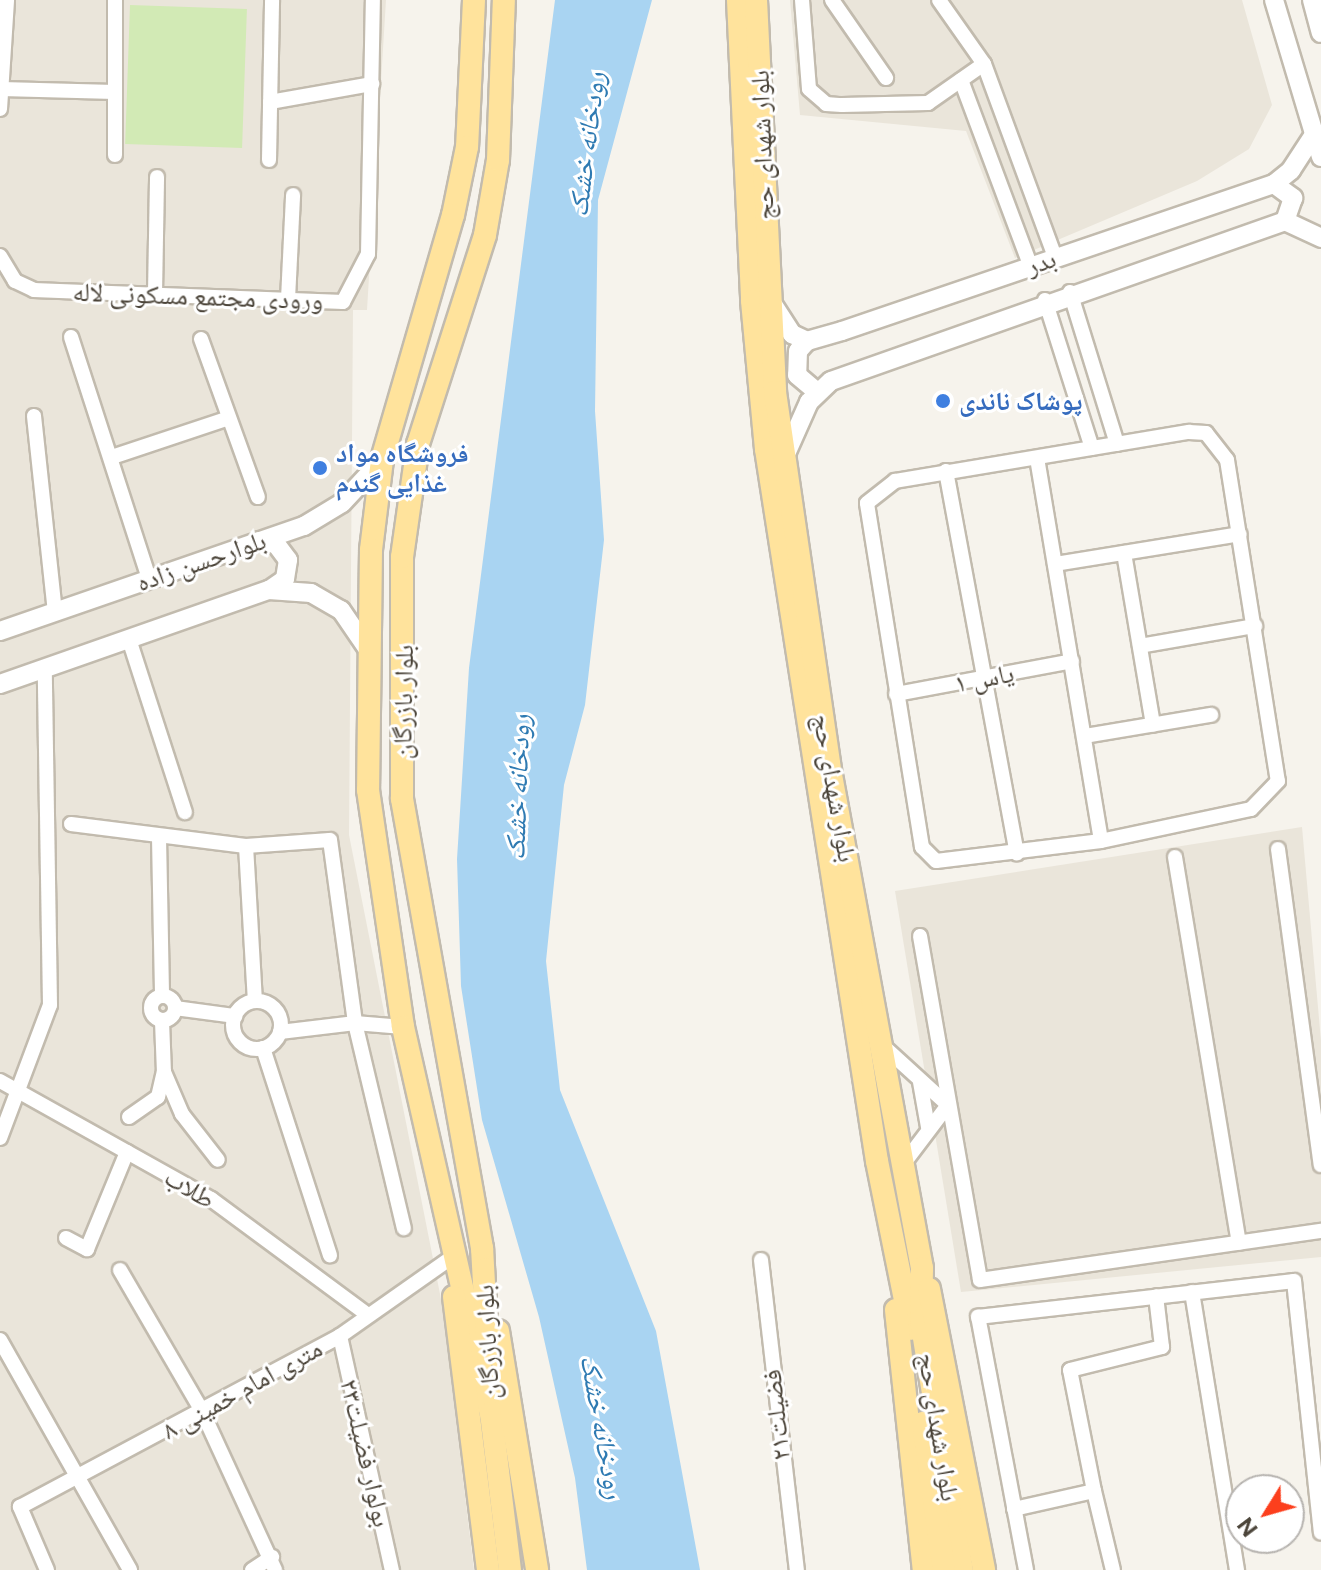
<!DOCTYPE html>
<html>
<head>
<meta charset="utf-8">
<style>
	body { margin:0 }
	#map { position:relative; width:1321px; height:1570px; overflow:hidden; background:#f6f3ec; font-family:"Public Sans","Noto Naskh Arabic",sans-serif }
	div>[style] { position:absolute }
	.residential>* { inset:0; background:#eae5da }
	.green>* { inset:0; background:#d2eab5; transform-origin:0 0 }
	.water>* { inset:0; background:#a9d4f2 }
	.roads { filter:drop-shadow(2px 0 #c2bbae) drop-shadow(-2px 0 #c2bbae) drop-shadow(0 2px #c2bbae) drop-shadow(0 -2px #c2bbae) }
	.minor>* { height:14px; margin:-7px; padding:0 7px; transform-origin:7px; border-radius:7px; background:#fff }
	.minor>.ring { margin:-7px; padding:0; box-sizing:content-box; background:none; border:14px solid #fff; border-radius:50% }
	.tertiary>* { height:18px; margin:-9px; padding:0 9px; transform-origin:9px; border-radius:9px; background:#fff }
	.primary>* { height:22px; margin:-11px; padding:0 11px; transform-origin:11px; border-radius:11px; background:#ffe39c }
	.dots>* { width:22px; height:22px; translate:-50% -50%; box-sizing:border-box; border:4px solid #fff; border-radius:50% }
	span { translate:-50% -50%; white-space:nowrap; text-align:center; line-height:1.15; -webkit-text-stroke:6px #fff; paint-order:stroke }
	.street-label { font-size:26px; color:#4b4439 }
	.shop-label { font-size:26px; color:#366cbe; font-weight:700 }
	.left { translate:0 -50%; text-align:left }
	.water-label { font-size:28px; color:#2e7ab2; font-style:italic }
	.north { position:absolute; left:1225px; top:1474px; width:80px; height:80px; box-sizing:border-box; background:#fff; border:2px solid #b7b4b0; border-radius:50%; rotate:233deg; font-size:22px; font-weight:700; line-height:32px; text-align:center; color:#4b4439 }
	.north::after { content:''; display:block; margin:auto; width:28px; height:36px; background:#fc3f1d; clip-path:polygon(50% 0,100% 100%,50% 72%,0 100%) }
</style>
</head>
<body>
<div id="map">
	<div class="residential">
		<i style="clip-path:polygon(0 0,386px 0,367px 310px,353px 310px,349px 835px,442px 1304px,474px 1570px,0 1570px)"></i>
		<i style="clip-path:polygon(790px 0,1242px 0,1272px 105px,1249px 149px,1197px 181px,1015px 258px,966px 131px,800px 115px)"></i>
		<i style="clip-path:polygon(1302px 827px,1321px 1041px,1321px 1257px,961px 1292px,895px 891px)"></i>
	</div>
	<div class="green">
		<i style="left:130px;top:5px;width:117px;height:139px;rotate:2deg"></i>
	</div>
	<div class="water">
		<i style="clip-path:polygon(555px 0,652px 0,598px 200px,595px 411px,604px 540px,585px 705px,564px 785px,546px 961px,560px 1090px,656px 1331px,700px 1570px,587px 1570px,575px 1478px,539px 1317px,482px 1120px,461px 986px,457px 859px,469px 668px)"></i>
	</div>
	<div class="roads">
		<div class="minor">
			<i style="left:115px;top:0;width:155px;rotate:90deg"></i>
			<i style="left:802px;top:0;width:89px;rotate:85.5deg"></i>
			<i style="left:809px;top:89px;width:23px;rotate:41deg"></i>
			<i style="left:826px;top:104px;width:16px;rotate:4deg"></i>
			<i style="left:842px;top:105px;width:86px;rotate:-1.3deg"></i>
			<i style="left:928px;top:103px;width:68px;rotate:-34.9deg"></i>
			<i style="left:984px;top:64px;width:78px;rotate:-125.1deg"></i>
			<i style="left:832px;top:0;width:95px;rotate:55.3deg"></i>
			<i style="left:984px;top:64px;width:206px;rotate:69.8deg"></i>
			<i style="left:961px;top:80px;width:197px;rotate:69.5deg"></i>
			<i style="left:1px;top:89px;width:114px;rotate:1.5deg"></i>
			<i style="left:270px;top:102px;width:104px;rotate:-10deg"></i>
			<i style="left:0;top:109px;width:109px;rotate:-86.3deg"></i>
			<i style="left:269px;top:160px;width:160px;rotate:-88.9deg"></i>
			<i style="left:0;top:256px;width:29px;rotate:59deg"></i>
			<i style="left:15px;top:281px;width:21px;rotate:25deg"></i>
			<i style="left:34px;top:290px;width:309px;rotate:2.2deg"></i>
			<i style="left:343px;top:302px;width:54px;rotate:-62.5deg"></i>
			<i style="left:368px;top:254px;width:254px;rotate:-88.9deg"></i>
			<i style="left:1070px;top:292px;width:159px;rotate:72.8deg"></i>
			<i style="left:155px;top:294px;width:117px;rotate:-89deg"></i>
			<i style="left:288px;top:299px;width:104px;rotate:-87.2deg"></i>
			<i style="left:1045px;top:300px;width:155px;rotate:72.4deg"></i>
			<i style="left:71px;top:337px;width:253px;rotate:72.1deg"></i>
			<i style="left:201px;top:339px;width:168px;rotate:70.2deg"></i>
			<i style="left:34px;top:416px;width:197px;rotate:83.9deg"></i>
			<i style="left:1189px;top:432px;width:17px;rotate:3deg"></i>
			<i style="left:1206px;top:433px;width:34px;rotate:52deg"></i>
			<i style="left:1227px;top:460px;width:325px;rotate:81deg"></i>
			<i style="left:1278px;top:781px;width:39px;rotate:134deg"></i>
			<i style="left:1251px;top:809px;width:153px;rotate:168deg"></i>
			<i style="left:1101px;top:841px;width:166px;rotate:173.1deg"></i>
			<i style="left:936px;top:861px;width:20px;rotate:-135deg"></i>
			<i style="left:922px;top:847px;width:348px;rotate:-99.1deg"></i>
			<i style="left:867px;top:503px;width:36px;rotate:-38deg"></i>
			<i style="left:895px;top:481px;width:298px;rotate:-9.5deg"></i>
			<i style="left:112px;top:457px;width:123px;rotate:-18.4deg"></i>
			<i style="left:1037px;top:458px;width:388px;rotate:80.5deg"></i>
			<i style="left:946px;top:471px;width:389px;rotate:79.5deg"></i>
			<i style="left:1124px;top:553px;width:174px;rotate:80.4deg"></i>
			<i style="left:1055px;top:564px;width:187px;rotate:-9.2deg"></i>
			<i style="left:129px;top:639px;width:182px;rotate:72.1deg"></i>
			<i style="left:1140px;top:646px;width:117px;rotate:-9.9deg"></i>
			<i style="left:896px;top:694px;width:179px;rotate:-10.6deg"></i>
			<i style="left:1085px;top:736px;width:128px;rotate:-9.5deg"></i>
			<i style="left:71px;top:824px;width:176px;rotate:7.2deg"></i>
			<i style="left:246px;top:846px;width:84px;rotate:-4.1deg"></i>
			<i style="left:330px;top:840px;width:185px;rotate:82.2deg"></i>
			<i style="left:355px;top:1023px;width:211px;rotate:76.6deg"></i>
			<i style="left:159px;top:837px;width:159px;rotate:88.9deg"></i>
			<i style="left:246px;top:846px;width:155px;rotate:86.7deg"></i>
			<i style="left:1278px;top:849px;width:319px;rotate:82.3deg"></i>
			<i style="left:1175px;top:857px;width:391px;rotate:80.6deg"></i>
			<i style="left:920px;top:936px;width:349px;rotate:80.1deg"></i>
			<i style="left:980px;top:1280px;width:345px;rotate:-8.2deg"></i>
			<i class="ring" style="left:151px;top:996px;width:10px;height:10px"></i>
			<i class="ring" style="left:233px;top:1001px;width:34px;height:34px"></i>
			<i style="left:175px;top:1008px;width:61px;rotate:7.6deg"></i>
			<i style="left:162px;top:1021px;width:51px;rotate:87.8deg"></i>
			<i style="left:164px;top:1072px;width:46px;rotate:66.8deg"></i>
			<i style="left:182px;top:1114px;width:58px;rotate:52deg"></i>
			<i style="left:280px;top:1032px;width:76px;rotate:-6.8deg"></i>
			<i style="left:355px;top:1023px;width:48px;rotate:4.8deg"></i>
			<i style="left:882px;top:1045px;width:89px;rotate:42.3deg"></i>
			<i style="left:948px;top:1105px;width:73px;rotate:127.2deg"></i>
			<i style="left:263px;top:1048px;width:218px;rotate:72.1deg"></i>
			<i style="left:0;top:1081px;width:242px;rotate:29.2deg"></i>
			<i style="left:211px;top:1199px;width:195px;rotate:36.5deg"></i>
			<i style="left:920px;top:1082px;width:46px;rotate:79.9deg"></i>
			<i style="left:129px;top:1117px;width:35px;rotate:-35deg"></i>
			<i style="left:158px;top:1097px;width:26px;rotate:-77deg"></i>
			<i style="left:0;top:1138px;width:142px;rotate:-69.4deg"></i>
			<i style="left:50px;top:1005px;width:337px;rotate:-90.9deg"></i>
			<i style="left:66px;top:1238px;width:24px;rotate:28deg"></i>
			<i style="left:87px;top:1249px;width:105px;rotate:-67.6deg"></i>
			<i style="left:761px;top:1260px;width:312px;rotate:83.4deg"></i>
			<i style="left:120px;top:1270px;width:163px;rotate:59.8deg"></i>
			<i style="left:202px;top:1411px;width:175px;rotate:65.3deg"></i>
			<i style="left:1192px;top:1292px;width:282px;rotate:80.8deg"></i>
			<i style="left:340px;top:1336px;width:240px;rotate:77.5deg"></i>
			<i style="left:0;top:1340px;width:264px;rotate:60.5deg"></i>
			<i style="left:1094px;top:1491px;width:123px;rotate:-101.2deg"></i>
			<i style="left:1070px;top:1370px;width:95px;rotate:-14deg"></i>
			<i style="left:1162px;top:1347px;width:51px;rotate:-96.7deg"></i>
			<i style="left:1014px;top:1509px;width:82px;rotate:-12.7deg"></i>
			<i style="left:1094px;top:1491px;width:81px;rotate:76.5deg"></i>
			<i style="left:47px;top:1570px;width:69px;rotate:-113.2deg"></i>
			<i style="left:20px;top:1507px;width:363px;rotate:-28.1deg"></i>
			<i style="left:340px;top:1336px;width:139px;rotate:-35.1deg"></i>
			<i style="left:252px;top:1570px;width:24px;rotate:-33deg"></i>
			<i style="left:1026px;top:1570px;width:258px;rotate:-100.7deg"></i>
			<i style="left:978px;top:1317px;width:318px;rotate:-6.5deg"></i>
			<i style="left:1294px;top:1281px;width:253px;rotate:83.9deg"></i>
		</div>
		<div class="tertiary">
			<i style="left:1274px;top:0;width:164px;rotate:73.3deg"></i>
			<i style="left:1312px;top:0;width:34px;rotate:75deg"></i>
			<i style="left:1274px;top:184px;width:24px;rotate:36deg"></i>
			<i style="left:1293px;top:198px;width:24px;rotate:109deg"></i>
			<i style="left:772px;top:303px;width:37px;rotate:57deg"></i>
			<i style="left:792px;top:334px;width:17px;rotate:25deg"></i>
			<i style="left:807px;top:341px;width:36px;rotate:-16deg"></i>
			<i style="left:842px;top:331px;width:456px;rotate:-18.8deg"></i>
			<i style="left:1274px;top:184px;width:22px;rotate:-39deg"></i>
			<i style="left:1291px;top:170px;width:44px;rotate:-57deg"></i>
			<i style="left:807px;top:341px;width:13px;rotate:132deg"></i>
			<i style="left:798px;top:351px;width:24px;rotate:92deg"></i>
			<i style="left:797px;top:375px;width:25px;rotate:40deg"></i>
			<i style="left:785px;top:456px;width:59px;rotate:-66deg"></i>
			<i style="left:809px;top:402px;width:30px;rotate:-44deg"></i>
			<i style="left:831px;top:381px;width:481px;rotate:-19.4deg"></i>
			<i style="left:1285px;top:221px;width:40px;rotate:25deg"></i>
			<i style="left:259px;top:541px;width:17px;rotate:10deg"></i>
			<i style="left:276px;top:544px;width:20px;rotate:53deg"></i>
			<i style="left:288px;top:560px;width:19px;rotate:99deg"></i>
			<i style="left:285px;top:579px;width:19px;rotate:145deg"></i>
			<i style="left:0;top:631px;width:322px;rotate:-19.1deg"></i>
			<i style="left:304px;top:526px;width:44px;rotate:-31.2deg"></i>
			<i style="left:342px;top:503px;width:59px;rotate:-47.1deg"></i>
			<i style="left:0;top:684px;width:285px;rotate:-19.3deg"></i>
			<i style="left:269px;top:590px;width:42px;rotate:4.1deg"></i>
			<i style="left:311px;top:593px;width:34px;rotate:30deg"></i>
			<i style="left:341px;top:610px;width:53px;rotate:55.7deg"></i>
		</div>
		<div class="primary">
			<i style="left:474px;top:0;width:147px;rotate:92.7deg"></i>
			<i style="left:467px;top:147px;width:69px;rotate:101.6deg"></i>
			<i style="left:453px;top:215px;width:255px;rotate:106.2deg"></i>
			<i style="left:382px;top:460px;width:91px;rotate:97deg"></i>
			<i style="left:371px;top:550px;width:240px;rotate:90.7deg"></i>
			<i style="left:368px;top:790px;width:240px;rotate:81.6deg"></i>
			<i style="left:403px;top:1027px;width:396px;rotate:77.2deg"></i>
			<i style="left:491px;top:1413px;width:158px;rotate:83.1deg"></i>
			<i style="left:738px;top:0;width:301px;rotate:87.3deg"></i>
			<i style="left:752px;top:301px;width:149px;rotate:84.6deg"></i>
			<i style="left:766px;top:449px;width:721px;rotate:81.14deg"></i>
			<i style="left:877px;top:1161px;width:171px;rotate:78.6deg"></i>
			<i style="left:756px;top:0;width:392px;rotate:87.2deg"></i>
			<i style="left:775px;top:392px;width:376px;rotate:81.7deg"></i>
			<i style="left:829px;top:764px;width:513px;rotate:79.55deg"></i>
			<i style="left:922px;top:1268px;width:52px;rotate:91.1deg"></i>
			<i style="left:921px;top:1320px;width:253px;rotate:80.7deg"></i>
			<i style="left:929px;top:1289px;width:286px;rotate:78.9deg"></i>
			<i style="left:454px;top:1297px;width:275px;rotate:82.9deg"></i>
			<i style="left:896px;top:1310px;width:262px;rotate:83.9deg"></i>
			<i style="left:498px;top:1331px;width:242px;rotate:80.7deg"></i>
			<i style="left:488px;top:1355px;width:107px;rotate:-93.2deg"></i>
			<i style="left:482px;top:1248px;width:456px;rotate:-100.1deg"></i>
			<i style="left:402px;top:799px;width:242px;rotate:-90deg"></i>
			<i style="left:402px;top:557px;width:114px;rotate:-81.9deg"></i>
			<i style="left:418px;top:444px;width:219px;rotate:-72.2deg"></i>
			<i style="left:485px;top:235px;width:76px;rotate:-80.2deg"></i>
			<i style="left:498px;top:160px;width:160px;rotate:-87.9deg"></i>
			<i style="left:923px;top:1423px;width:148px;rotate:81.9deg"></i>
		</div>
	</div>
	<div class="dots">
		<i style="left:943px;top:401px;background:#3f7fe0"></i>
		<i style="left:320px;top:468px;background:#3f7fe0"></i>
	</div>
	<div class="street-label">
		<span style="left:762px;top:145px;rotate:-92deg">بلوار شهدای حج</span>
		<span style="left:1041px;top:262px;rotate:-19deg">بدر</span>
		<span style="left:198px;top:296px;rotate:2deg">ورودی مجتمع مسکونی لاله</span>
		<span style="left:201px;top:561px;rotate:-19deg">بلوارحسن زاده</span>
		<span style="left:984px;top:678px;rotate:-11deg">یاس ۱</span>
		<span style="left:403px;top:702px;rotate:-89deg">بلوار بازرگان</span>
		<span style="left:835px;top:788px;rotate:80deg">بلوار شهدای حج</span>
		<span style="left:190px;top:1188px;rotate:31deg">طلاب</span>
		<span style="left:487px;top:1342px;rotate:-93deg">بلوار بازرگان</span>
		<span style="left:242px;top:1389px;rotate:-29deg">۸ متری امام خمینی</span>
		<span style="left:776px;top:1415px;rotate:-96deg">فضیلت۲۱</span>
		<span style="left:939px;top:1427px;rotate:81deg">بلوار شهدای حج</span>
		<span style="left:366px;top:1453px;rotate:77deg">بولوار فضیلت۲۳</span>
	</div>
	<div class="shop-label">
		<span class="left" style="left:959px;top:401px">پوشاک ناندی</span>
		<span class="left" style="left:336px;top:468px">فروشگاه مواد<br>غذایی گندم</span>
	</div>
	<div class="water-label">
		<span style="left:586px;top:144px;rotate:-83deg">رودخانه خشک</span>
		<span style="left:517px;top:787px;rotate:-88deg">رودخانه خشک</span>
		<span style="left:603px;top:1427px;rotate:80deg">رودخانه خشک</span>
	</div>
	<div class="north">N</div>
</div>
</body>
</html>
